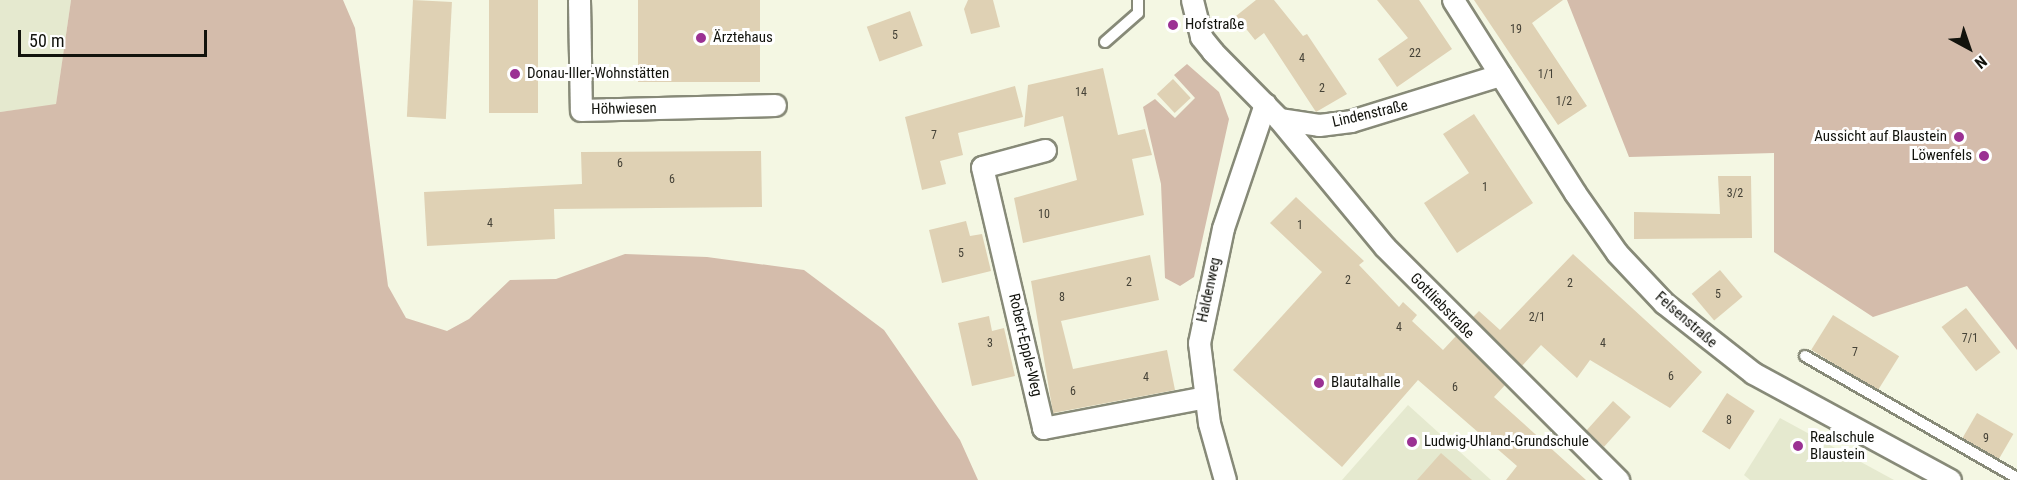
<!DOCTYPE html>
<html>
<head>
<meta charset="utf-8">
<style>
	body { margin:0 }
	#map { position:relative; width:2017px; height:480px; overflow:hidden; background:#f4f7e3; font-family:"Roboto Condensed",sans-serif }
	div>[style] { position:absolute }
	.built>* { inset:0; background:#e5e9cf }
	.green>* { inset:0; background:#d4bcab }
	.building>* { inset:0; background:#dfd1b4; transform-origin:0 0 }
	.roads { filter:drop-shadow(2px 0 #878a78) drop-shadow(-2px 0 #878a78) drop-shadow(0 2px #878a78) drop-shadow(0 -2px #878a78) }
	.service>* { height:10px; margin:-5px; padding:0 5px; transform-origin:5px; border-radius:5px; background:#fff }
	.minor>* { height:21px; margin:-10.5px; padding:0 10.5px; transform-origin:10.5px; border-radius:10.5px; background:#fff }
	.dots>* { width:16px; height:16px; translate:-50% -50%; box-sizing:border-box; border:3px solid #fff; border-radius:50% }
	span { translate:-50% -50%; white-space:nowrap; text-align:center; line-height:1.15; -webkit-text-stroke:6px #fff; paint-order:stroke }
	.number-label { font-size:12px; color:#454237 }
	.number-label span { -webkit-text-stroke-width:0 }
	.poi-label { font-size:15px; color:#12130d }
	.left { translate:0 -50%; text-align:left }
	.right { translate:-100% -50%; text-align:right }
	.street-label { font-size:15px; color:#12130d }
	.north { position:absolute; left:1939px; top:18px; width:60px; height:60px; -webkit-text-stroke:4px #fff; paint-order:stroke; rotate:140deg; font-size:16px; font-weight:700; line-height:24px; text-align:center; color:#12130d }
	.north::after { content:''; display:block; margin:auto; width:21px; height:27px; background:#12130d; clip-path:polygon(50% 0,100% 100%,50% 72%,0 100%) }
	.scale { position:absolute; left:18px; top:30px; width:189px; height:27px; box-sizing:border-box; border:3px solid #12130d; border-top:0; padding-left:8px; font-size:18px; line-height:21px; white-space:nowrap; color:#12130d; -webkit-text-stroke:4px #fff; paint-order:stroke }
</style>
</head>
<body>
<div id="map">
	<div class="built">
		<i style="clip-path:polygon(0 0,71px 0,56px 105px,0 112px)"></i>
		<i style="clip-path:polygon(1408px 405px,1491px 480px,1342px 480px)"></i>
		<i style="clip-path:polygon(1780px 418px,1894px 480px,1750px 480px,1744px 475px)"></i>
	</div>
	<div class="green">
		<i style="clip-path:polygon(71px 0,343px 0,355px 28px,388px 286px,406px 318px,447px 331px,469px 319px,510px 280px,556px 279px,625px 254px,707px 257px,804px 270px,884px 330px,960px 440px,978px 480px,0 480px,0 112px,56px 104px)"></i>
		<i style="clip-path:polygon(1567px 0,2017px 0,2017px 350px,1967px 286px,1873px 317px,1774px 252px,1774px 153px,1629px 157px)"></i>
		<i style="clip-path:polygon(1187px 64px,1219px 92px,1229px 119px,1194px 277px,1180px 286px,1165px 278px,1161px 184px,1143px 107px,1155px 99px,1175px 118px,1195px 98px,1174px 75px)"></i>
	</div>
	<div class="building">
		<i style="left:413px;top:0;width:39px;height:117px;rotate:3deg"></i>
		<i style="left:489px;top:0;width:49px;height:113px"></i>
		<i style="left:638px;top:0;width:122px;height:82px"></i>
		<i style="clip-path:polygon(968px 0,993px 0,1000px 27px,971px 34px,964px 9px)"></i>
		<i style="clip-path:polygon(1256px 0,1274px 0,1303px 36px,1307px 34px,1347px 94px,1316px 112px,1264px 33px,1255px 40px,1236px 16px)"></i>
		<i style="clip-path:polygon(1377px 0,1419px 0,1452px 49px,1397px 87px,1378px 59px,1408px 38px)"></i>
		<i style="clip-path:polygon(1474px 0,1563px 0,1532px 23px,1587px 106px,1558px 125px)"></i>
		<i style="left:910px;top:11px;width:37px;height:46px;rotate:70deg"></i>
		<i style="clip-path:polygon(1103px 68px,1118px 135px,1145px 129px,1152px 155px,1132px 159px,1144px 215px,1023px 243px,1014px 198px,1077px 180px,1063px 116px,1024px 127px,1028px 85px)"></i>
		<i style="left:1173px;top:79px;width:26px;height:22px;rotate:47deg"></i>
		<i style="clip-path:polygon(1015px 86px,1023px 117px,958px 133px,963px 155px,940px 161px,946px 184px,922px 190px,905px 117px)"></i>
		<i style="clip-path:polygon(1474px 114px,1533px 203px,1457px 253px,1424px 203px,1469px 173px,1443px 134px)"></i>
		<i style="clip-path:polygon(761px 151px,762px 207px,554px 209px,555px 239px,427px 246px,424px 192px,582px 184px,581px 152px)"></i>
		<i style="clip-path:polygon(1718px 176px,1751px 176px,1752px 238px,1634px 239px,1634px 212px,1720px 214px)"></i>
		<i style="clip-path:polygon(1296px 197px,1364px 261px,1359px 265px,1399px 307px,1403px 302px,1417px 315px,1412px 321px,1443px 350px,1456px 336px,1505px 385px,1494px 397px,1586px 480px,1506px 480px,1517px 466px,1418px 380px,1342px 467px,1233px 370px,1322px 272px,1270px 223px)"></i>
		<i style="clip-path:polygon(966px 221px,970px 236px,982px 234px,991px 271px,942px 283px,929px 230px)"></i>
		<i style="clip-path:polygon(1573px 254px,1702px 372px,1670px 408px,1590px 360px,1577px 378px,1541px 345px,1522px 366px,1473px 317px,1479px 311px,1500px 330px)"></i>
		<i style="clip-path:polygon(1150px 255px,1159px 300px,1061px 321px,1073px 369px,1167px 350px,1175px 390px,1053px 413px,1031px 281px)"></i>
		<i style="left:1720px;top:270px;width:35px;height:37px;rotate:50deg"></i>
		<i style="left:1966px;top:308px;width:56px;height:31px;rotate:52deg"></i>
		<i style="left:1833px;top:315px;width:78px;height:41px;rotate:32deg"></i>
		<i style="clip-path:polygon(989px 316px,992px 331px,1004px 328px,1015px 376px,972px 386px,958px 323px)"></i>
		<i style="left:1727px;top:393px;width:33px;height:46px;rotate:33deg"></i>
		<i style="left:1613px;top:401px;width:24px;height:40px;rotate:42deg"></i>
		<i style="left:1977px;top:413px;width:42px;height:29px;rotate:30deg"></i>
		<i style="clip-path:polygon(1441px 453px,1472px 480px,1417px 480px)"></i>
	</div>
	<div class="roads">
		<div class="service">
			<i style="left:1105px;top:42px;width:44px;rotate:-41.3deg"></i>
			<i style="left:1138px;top:13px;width:13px;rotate:-90deg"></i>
			<i style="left:1805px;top:356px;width:245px;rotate:29.9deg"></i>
		</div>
		<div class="minor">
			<i style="left:579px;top:0;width:110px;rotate:89deg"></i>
			<i style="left:581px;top:110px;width:194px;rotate:-1.5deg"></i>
			<i style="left:1192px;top:0;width:38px;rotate:76deg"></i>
			<i style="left:1201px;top:37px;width:19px;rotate:51deg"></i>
			<i style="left:1213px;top:52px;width:94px;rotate:45.4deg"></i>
			<i style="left:1279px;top:119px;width:166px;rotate:50.4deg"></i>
			<i style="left:1385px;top:247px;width:330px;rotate:45deg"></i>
			<i style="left:1453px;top:0;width:228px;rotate:57.7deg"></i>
			<i style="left:1575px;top:193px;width:73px;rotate:55deg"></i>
			<i style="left:1617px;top:253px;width:69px;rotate:46.8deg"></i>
			<i style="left:1664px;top:303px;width:113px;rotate:38.2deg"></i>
			<i style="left:1753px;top:373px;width:224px;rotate:28.5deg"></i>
			<i style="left:1279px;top:119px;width:40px;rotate:8.5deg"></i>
			<i style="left:1319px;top:125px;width:32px;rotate:-7deg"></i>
			<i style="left:1351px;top:121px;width:156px;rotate:-17.2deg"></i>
			<i style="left:1045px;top:150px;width:65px;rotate:164.9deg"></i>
			<i style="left:982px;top:167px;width:268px;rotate:76.8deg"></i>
			<i style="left:1043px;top:428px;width:165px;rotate:-10.8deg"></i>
			<i style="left:1225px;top:480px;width:59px;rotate:-105.7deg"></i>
			<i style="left:1209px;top:423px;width:81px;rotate:-97.1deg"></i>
			<i style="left:1199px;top:343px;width:117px;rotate:-78.2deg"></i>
			<i style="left:1223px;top:228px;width:131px;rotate:-71.3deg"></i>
		</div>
	</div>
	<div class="dots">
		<i style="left:1173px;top:25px;background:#9b3193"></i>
		<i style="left:701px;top:38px;background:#9b3193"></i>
		<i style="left:515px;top:74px;background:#9b3193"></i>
		<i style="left:1959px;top:137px;background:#9b3193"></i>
		<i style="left:1984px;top:156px;background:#9b3193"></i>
		<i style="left:1319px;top:383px;background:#9b3193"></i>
		<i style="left:1412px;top:442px;background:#9b3193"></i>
		<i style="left:1798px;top:446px;background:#9b3193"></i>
	</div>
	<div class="number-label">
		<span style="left:1516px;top:30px">19</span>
		<span style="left:895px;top:36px">5</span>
		<span style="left:1415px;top:54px">22</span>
		<span style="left:1302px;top:59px">4</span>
		<span style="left:1546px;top:75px">1/1</span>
		<span style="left:1322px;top:89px">2</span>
		<span style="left:1081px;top:93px">14</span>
		<span style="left:1564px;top:102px">1/2</span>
		<span style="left:934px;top:136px">7</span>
		<span style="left:620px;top:164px">6</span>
		<span style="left:672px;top:180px">6</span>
		<span style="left:1485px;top:188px">1</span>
		<span style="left:1735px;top:194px">3/2</span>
		<span style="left:1044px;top:215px">10</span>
		<span style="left:490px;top:224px">4</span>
		<span style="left:1300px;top:226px">1</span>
		<span style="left:961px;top:254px">5</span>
		<span style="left:1348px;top:281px">2</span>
		<span style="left:1129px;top:283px">2</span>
		<span style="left:1570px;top:284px">2</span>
		<span style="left:1718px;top:295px">5</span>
		<span style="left:1062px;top:298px">8</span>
		<span style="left:1537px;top:318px">2/1</span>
		<span style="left:1399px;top:328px">4</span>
		<span style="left:1970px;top:339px">7/1</span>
		<span style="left:990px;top:344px">3</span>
		<span style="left:1603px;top:344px">4</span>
		<span style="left:1855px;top:353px">7</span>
		<span style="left:1671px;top:377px">6</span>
		<span style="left:1146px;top:378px">4</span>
		<span style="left:1455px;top:388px">6</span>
		<span style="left:1073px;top:392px">6</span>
		<span style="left:1729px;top:421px">8</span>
		<span style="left:1986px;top:439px">9</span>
	</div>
	<div class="poi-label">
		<span class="left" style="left:1185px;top:25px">Hofstraße</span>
		<span class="left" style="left:713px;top:38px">Ärztehaus</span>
		<span class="left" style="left:527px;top:74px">Donau-Iller-Wohnstätten</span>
		<span class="right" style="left:1947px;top:137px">Aussicht auf Blaustein</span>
		<span class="right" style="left:1972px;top:156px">Löwenfels</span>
		<span class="left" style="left:1331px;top:383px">Blautalhalle</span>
		<span class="left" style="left:1810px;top:446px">Realschule<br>Blaustein</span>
		<span class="left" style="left:1424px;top:442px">Ludwig-Uhland-Grundschule</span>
	</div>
	<div class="street-label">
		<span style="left:624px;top:109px;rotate:-1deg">Höhwiesen</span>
		<span style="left:1370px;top:114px;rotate:-13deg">Lindenstraße</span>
		<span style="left:1209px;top:290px;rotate:-78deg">Haldenweg</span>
		<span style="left:1442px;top:306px;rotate:46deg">Gottliebstraße</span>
		<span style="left:1686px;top:320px;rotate:41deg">Felsenstraße</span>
		<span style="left:1025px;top:345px;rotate:77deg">Robert-Epple-Weg</span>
	</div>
	<div class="north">N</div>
	<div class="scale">50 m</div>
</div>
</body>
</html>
